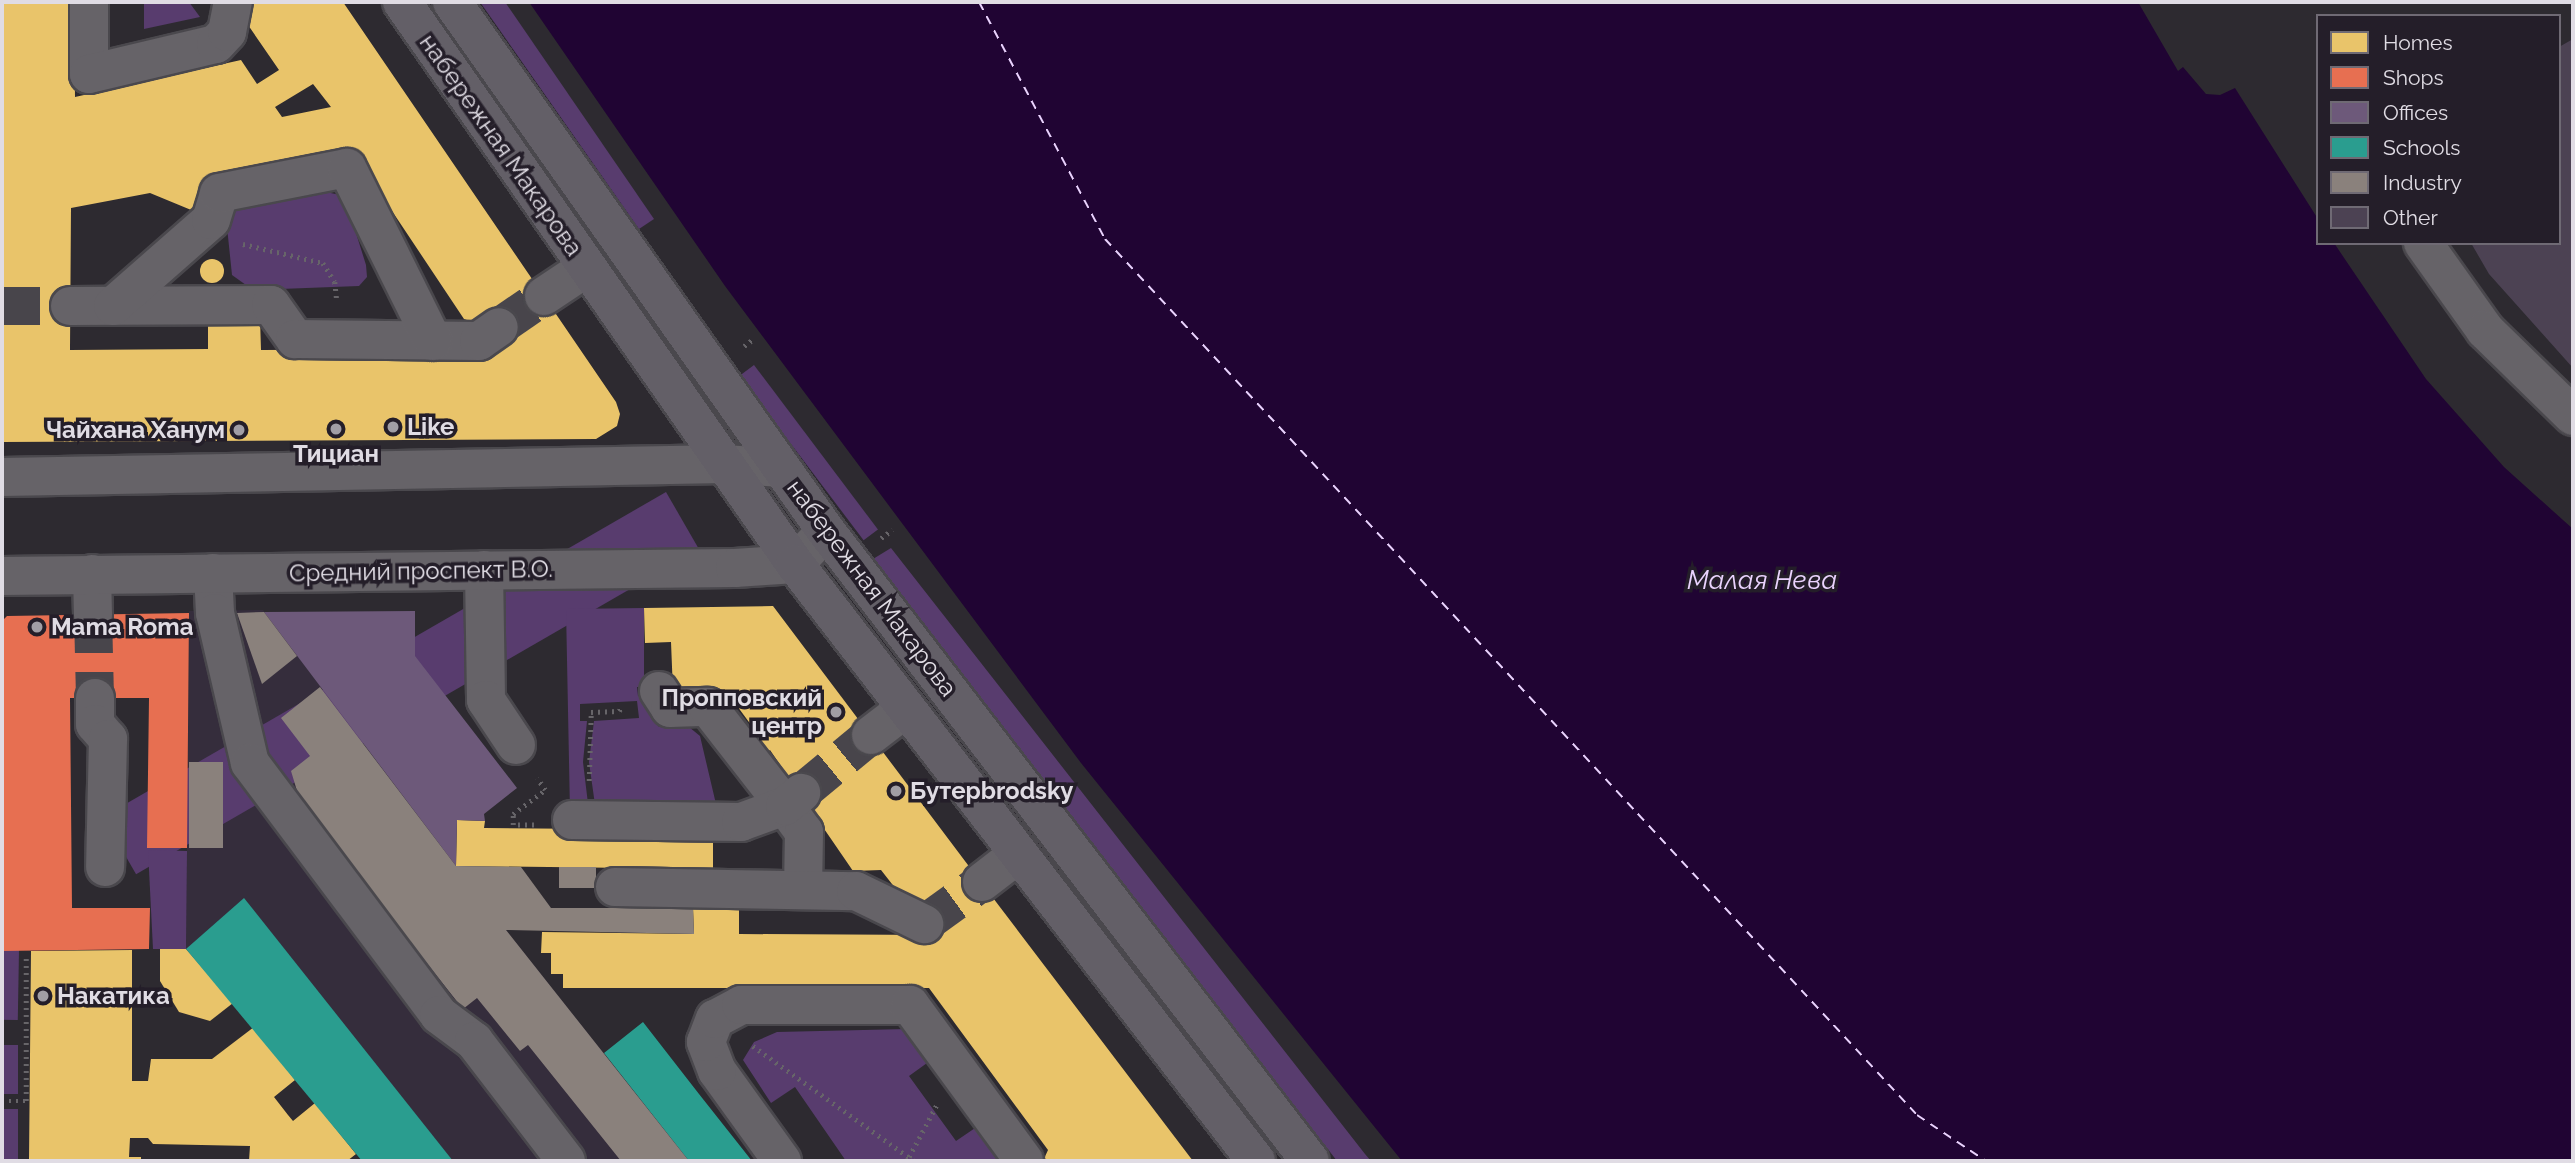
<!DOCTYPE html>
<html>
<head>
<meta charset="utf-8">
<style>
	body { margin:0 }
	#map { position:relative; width:2575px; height:1163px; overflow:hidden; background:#2d2a30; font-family:Raleway,sans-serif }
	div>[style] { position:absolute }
	.built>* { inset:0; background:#352d3c }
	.green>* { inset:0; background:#583c6e; transform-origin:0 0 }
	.water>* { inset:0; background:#200433 }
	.homes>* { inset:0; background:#e9c46a }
	.round { border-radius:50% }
	.shops>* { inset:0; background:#e76f51 }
	.offices>* { inset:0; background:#6d597a }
	.schools>* { inset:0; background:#2a9d8f }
	.industry>* { inset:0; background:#8a817c; transform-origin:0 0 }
	.ferry>* { height:2px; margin-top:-1px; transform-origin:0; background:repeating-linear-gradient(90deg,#ead3fe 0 9px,transparent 0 16px) }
	.building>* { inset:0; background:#4c4253 }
	.minor-tunnel>* { height:38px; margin-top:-19px; transform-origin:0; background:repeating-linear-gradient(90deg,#48454b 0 38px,transparent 0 57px) }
	.path>* { height:4.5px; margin-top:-2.25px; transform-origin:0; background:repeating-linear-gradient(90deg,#676569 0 2px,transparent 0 7px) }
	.roads { filter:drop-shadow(2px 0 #4a484d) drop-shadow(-2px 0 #4a484d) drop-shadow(0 2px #4a484d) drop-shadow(0 -2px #4a484d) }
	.minor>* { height:38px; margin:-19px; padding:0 19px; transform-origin:19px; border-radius:19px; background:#666368 }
	.major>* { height:38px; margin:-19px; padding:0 19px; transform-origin:19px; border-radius:19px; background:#635f67 }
	.dots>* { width:19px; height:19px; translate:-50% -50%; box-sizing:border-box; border:4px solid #241e29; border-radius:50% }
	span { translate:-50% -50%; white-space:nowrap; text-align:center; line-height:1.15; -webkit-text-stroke:7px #241e29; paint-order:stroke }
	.street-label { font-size:24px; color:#e0dce4 }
	.poi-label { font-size:24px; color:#e0dce4; font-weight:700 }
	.left { translate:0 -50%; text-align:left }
	.right { translate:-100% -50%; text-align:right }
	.water-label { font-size:26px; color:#ead3fe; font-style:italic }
	.frame { position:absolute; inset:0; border:4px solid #e0dce4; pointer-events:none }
	.legend { position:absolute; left:2316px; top:14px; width:245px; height:231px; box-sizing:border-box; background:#241e29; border:2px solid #6f6a74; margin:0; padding:9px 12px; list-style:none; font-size:21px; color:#e0dce4 }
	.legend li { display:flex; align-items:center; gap:14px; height:35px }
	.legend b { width:35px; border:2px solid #6f6a74 }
</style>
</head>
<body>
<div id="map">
	<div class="built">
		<i style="clip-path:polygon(263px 610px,506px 930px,689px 1161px,362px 1161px,186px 949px,189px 611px)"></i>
	</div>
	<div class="green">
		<i style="clip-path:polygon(144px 2px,189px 2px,200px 17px,144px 29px)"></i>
		<i style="clip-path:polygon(480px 2px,505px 2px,654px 219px,639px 229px)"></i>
		<i style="clip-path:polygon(326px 192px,340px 195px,347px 204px,366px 265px,367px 277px,359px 286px,253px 290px,232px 275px,227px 227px,237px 208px)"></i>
		<i style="left:754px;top:365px;width:206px;height:18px;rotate:53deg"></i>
		<i style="left:666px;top:492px;width:66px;height:650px;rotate:60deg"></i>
		<i style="clip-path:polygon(891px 548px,1365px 1154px,1371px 1161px,1337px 1161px,873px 559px)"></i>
		<i style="clip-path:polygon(644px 608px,644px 687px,637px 687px,638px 696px,644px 696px,659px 727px,689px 727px,700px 736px,716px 804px,596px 812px,589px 762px,594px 721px,639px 718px,637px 701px,580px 704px,580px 721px,587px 721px,583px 762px,589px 812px,570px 812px,566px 609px)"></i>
		<i style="clip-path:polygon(148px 850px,187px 851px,186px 949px,153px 949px)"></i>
		<i style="left:19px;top:950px;width:70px;height:17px;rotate:91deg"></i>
		<i style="clip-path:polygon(907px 1029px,934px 1058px,909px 1076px,956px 1141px,981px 1124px,1008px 1161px,846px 1161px,795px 1087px,771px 1103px,743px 1060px,754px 1042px,777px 1032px)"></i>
		<i style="left:2px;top:1045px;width:16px;height:49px"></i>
		<i style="left:2px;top:1109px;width:16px;height:52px"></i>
	</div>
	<div class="water">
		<i style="clip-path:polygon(529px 2px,2138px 2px,2178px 71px,2183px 67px,2206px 94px,2220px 95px,2235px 88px,2318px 219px,2318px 243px,2334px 243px,2426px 379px,2504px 467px,2573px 529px,2573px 1161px,1402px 1161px,1081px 763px,725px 286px)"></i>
	</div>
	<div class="homes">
		<i style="clip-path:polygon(evenodd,2px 2px,74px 2px,75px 97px,241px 60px,257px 84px,279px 70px,237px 9px,248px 2px,343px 2px,616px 402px,620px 414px,617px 426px,596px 439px,2px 442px,2px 2px,313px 84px,331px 107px,282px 117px,275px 107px,313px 84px,2px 2px,354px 154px,464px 319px,481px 325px,483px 349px,261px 350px,260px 318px,208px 318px,208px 349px,70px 350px,71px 208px,150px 193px,196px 212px,204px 182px,354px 154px)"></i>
		<i class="round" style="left:200px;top:259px;width:24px;height:24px"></i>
		<i style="clip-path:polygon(773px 606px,971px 869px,1193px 1161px,1043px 1161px,1048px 1150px,929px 988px,563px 988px,563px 974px,551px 974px,551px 953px,541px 953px,542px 932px,694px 934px,693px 908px,739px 908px,739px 934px,932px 935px,881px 870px,853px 871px,770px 750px,757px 760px,747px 746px,760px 737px,726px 691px,673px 692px,671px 642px,645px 643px,644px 608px)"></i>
		<i style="clip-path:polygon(457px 820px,485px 821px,484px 828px,713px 830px,713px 869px,456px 866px)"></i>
		<i style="clip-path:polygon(160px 949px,186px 949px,233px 1003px,210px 1021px,179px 1012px,160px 981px)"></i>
		<i style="clip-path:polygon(132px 950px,132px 1081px,148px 1081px,151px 1059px,212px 1059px,254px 1027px,295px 1080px,274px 1097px,288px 1115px,293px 1121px,315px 1103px,356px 1154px,347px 1161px,249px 1161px,250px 1146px,153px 1144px,148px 1138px,130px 1138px,129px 1157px,141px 1157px,141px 1161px,29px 1161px,31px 951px)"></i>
	</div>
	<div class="shops">
		<i style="clip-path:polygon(189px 613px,187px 848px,147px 848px,149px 698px,70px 698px,72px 908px,150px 908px,149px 949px,2px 951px,2px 621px,7px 616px)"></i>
	</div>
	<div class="offices">
		<i style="clip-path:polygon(415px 611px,415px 656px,517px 788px,484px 814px,485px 821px,457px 820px,456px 866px,264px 612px)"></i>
	</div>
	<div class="schools">
		<i style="clip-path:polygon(244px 898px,453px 1161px,362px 1161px,186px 949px)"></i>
		<i style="clip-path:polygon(643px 1022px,699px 1094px,752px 1161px,689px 1161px,604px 1053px)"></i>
	</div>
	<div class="industry">
		<i style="clip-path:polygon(264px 612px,297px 656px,262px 684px,237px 613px)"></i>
		<i style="clip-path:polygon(320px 687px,456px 866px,521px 867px,551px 908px,693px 908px,694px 934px,506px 930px,689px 1161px,621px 1161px,528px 1045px,520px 1051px,477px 998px,463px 1009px,301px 804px,291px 771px,310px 756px,281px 718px)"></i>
		<i style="left:189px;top:762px;width:34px;height:86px"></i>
		<i style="left:559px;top:867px;width:37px;height:21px"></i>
	</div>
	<div class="ferry">
		<i style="left:979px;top:2px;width:268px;rotate:62deg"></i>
		<i style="left:1105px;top:239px;width:1194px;rotate:47.17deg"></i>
		<i style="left:1917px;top:1115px;width:83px;rotate:33.7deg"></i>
	</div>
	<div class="building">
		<i style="clip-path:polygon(2573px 39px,2573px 368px,2489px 274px,2471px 243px,2559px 243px,2559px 47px)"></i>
	</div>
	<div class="minor-tunnel">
		<i style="left:2px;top:306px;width:68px"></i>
		<i style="left:499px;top:327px;width:55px;rotate:-34.6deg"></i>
		<i style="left:93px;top:615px;width:83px;rotate:88.6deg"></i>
		<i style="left:801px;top:793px;width:91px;rotate:-39.6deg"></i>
		<i style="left:924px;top:924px;width:72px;rotate:-35.9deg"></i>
	</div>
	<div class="path">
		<i style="left:243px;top:244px;width:82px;rotate:13.4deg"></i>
		<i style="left:323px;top:263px;width:22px;rotate:58deg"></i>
		<i style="left:335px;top:282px;width:19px;rotate:84deg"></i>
		<i style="left:744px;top:346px;width:10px;rotate:-37deg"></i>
		<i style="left:881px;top:538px;width:14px;rotate:-36deg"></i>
		<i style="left:589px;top:781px;width:69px;rotate:-88.3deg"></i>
		<i style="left:591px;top:712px;width:28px;rotate:-2deg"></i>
		<i style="left:619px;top:711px;width:6px;rotate:-59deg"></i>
		<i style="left:534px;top:825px;width:21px;rotate:180deg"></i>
		<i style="left:513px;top:825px;width:11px;rotate:-90deg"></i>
		<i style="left:513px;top:814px;width:40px;rotate:-37deg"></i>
		<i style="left:545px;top:790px;width:14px;rotate:-124deg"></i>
		<i style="left:753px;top:1046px;width:198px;rotate:35.5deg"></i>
		<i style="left:2px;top:1101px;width:24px"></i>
		<i style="left:26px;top:1101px;width:144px;rotate:-90deg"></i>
		<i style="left:909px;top:1157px;width:58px;rotate:-62.1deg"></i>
	</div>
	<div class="roads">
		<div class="minor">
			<i style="left:89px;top:2px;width:72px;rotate:90deg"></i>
			<i style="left:89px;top:74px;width:130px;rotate:-13.3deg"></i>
			<i style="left:216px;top:44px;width:16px;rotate:-47deg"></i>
			<i style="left:227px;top:32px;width:31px;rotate:-79deg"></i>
			<i style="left:2423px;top:243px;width:107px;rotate:54.5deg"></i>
			<i style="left:2485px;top:330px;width:123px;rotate:44.3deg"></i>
			<i style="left:544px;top:296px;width:50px;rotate:-33.7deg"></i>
			<i style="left:70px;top:306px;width:201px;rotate:-0.3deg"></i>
			<i style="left:271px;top:305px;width:42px;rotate:54.8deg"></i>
			<i style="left:295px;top:339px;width:184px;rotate:0.6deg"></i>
			<i style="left:479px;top:341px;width:24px;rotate:-35deg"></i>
			<i style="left:113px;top:306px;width:130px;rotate:-41.3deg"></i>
			<i style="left:211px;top:220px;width:28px;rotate:-73deg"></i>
			<i style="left:219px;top:193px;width:130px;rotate:-11.1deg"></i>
			<i style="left:347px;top:168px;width:193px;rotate:63.6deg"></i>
			<i style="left:2px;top:477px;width:723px;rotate:-1.03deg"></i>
			<i style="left:725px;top:464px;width:56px;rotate:4.1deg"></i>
			<i style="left:484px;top:570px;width:130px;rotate:89.1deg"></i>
			<i style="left:486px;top:700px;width:54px;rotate:56.3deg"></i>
			<i style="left:213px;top:573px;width:40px;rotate:87.1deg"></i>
			<i style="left:215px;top:613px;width:154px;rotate:76.9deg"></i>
			<i style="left:250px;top:763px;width:315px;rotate:53.1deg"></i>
			<i style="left:439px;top:1015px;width:44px;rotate:36.6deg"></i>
			<i style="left:474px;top:1041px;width:151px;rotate:52.5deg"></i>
			<i style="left:92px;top:574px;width:41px;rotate:88.6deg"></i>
			<i style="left:2px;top:576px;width:733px;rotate:-0.63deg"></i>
			<i style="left:735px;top:568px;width:60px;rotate:-3.8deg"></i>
			<i style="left:795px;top:564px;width:45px;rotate:-46.8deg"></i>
			<i style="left:659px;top:691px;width:20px;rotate:57deg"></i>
			<i style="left:670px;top:708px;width:38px;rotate:-2deg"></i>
			<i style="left:708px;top:707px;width:125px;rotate:52.1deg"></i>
			<i style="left:785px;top:806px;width:32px;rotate:54deg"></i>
			<i style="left:804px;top:832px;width:58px;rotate:91deg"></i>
			<i style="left:95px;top:698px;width:26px;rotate:90deg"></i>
			<i style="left:95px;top:724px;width:20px;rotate:49deg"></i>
			<i style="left:108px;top:739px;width:128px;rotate:91.3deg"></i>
			<i style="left:871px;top:735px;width:43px;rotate:-37.4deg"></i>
			<i style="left:572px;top:820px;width:169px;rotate:0.7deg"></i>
			<i style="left:741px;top:822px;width:47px;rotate:-20deg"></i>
			<i style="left:785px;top:806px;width:21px;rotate:-39deg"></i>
			<i style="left:982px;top:882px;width:44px;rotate:-37.6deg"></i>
			<i style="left:615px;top:887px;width:241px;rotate:1deg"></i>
			<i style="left:856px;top:891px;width:76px;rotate:25.9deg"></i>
			<i style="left:782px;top:1161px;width:111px;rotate:-125.8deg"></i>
			<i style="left:717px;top:1071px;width:31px;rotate:-111deg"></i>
			<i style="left:706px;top:1042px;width:25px;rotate:-69deg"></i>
			<i style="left:715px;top:1019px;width:30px;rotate:-28deg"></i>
			<i style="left:741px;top:1005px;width:169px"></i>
			<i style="left:910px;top:1005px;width:193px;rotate:53.8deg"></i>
		</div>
		<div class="major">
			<i style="left:402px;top:2px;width:686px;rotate:55.04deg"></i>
			<i style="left:795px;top:564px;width:754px;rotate:52.32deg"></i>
			<i style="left:452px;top:2px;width:648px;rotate:54.74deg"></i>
			<i style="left:826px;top:531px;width:794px;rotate:52.47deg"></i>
		</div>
	</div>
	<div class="dots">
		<i style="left:393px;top:427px;background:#a19ea5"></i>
		<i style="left:336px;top:429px;background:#a19ea5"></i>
		<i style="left:239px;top:430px;background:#a19ea5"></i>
		<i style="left:37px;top:627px;background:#a19ea5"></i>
		<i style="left:836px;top:712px;background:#a19ea5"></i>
		<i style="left:896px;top:791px;background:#a19ea5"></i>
		<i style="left:43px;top:996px;background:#a19ea5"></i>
	</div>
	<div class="street-label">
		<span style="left:501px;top:145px;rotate:55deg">набережная Макарова</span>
		<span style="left:421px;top:571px;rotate:-1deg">Средний проспект В.О.</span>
		<span style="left:872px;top:588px;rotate:53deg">набережная Макарова</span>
	</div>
	<div class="poi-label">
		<span class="left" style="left:407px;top:427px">Like</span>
		<span class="right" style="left:225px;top:430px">Чайхана Ханум</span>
		<span style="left:336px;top:454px">Тициан</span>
		<span class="left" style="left:51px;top:627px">Mama Roma</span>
		<span class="right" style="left:822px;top:712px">Пропповский<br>центр</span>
		<span class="left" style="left:910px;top:791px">Бутерbrodsky</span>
		<span class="left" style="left:57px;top:996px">Накатика</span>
	</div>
	<div class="water-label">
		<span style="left:1762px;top:581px">Малая Нева</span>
	</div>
	<div class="frame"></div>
	<ul class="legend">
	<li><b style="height:19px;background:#e9c46a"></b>Homes</li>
	<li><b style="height:19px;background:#e76f51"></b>Shops</li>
	<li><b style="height:19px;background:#6d597a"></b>Offices</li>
	<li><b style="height:19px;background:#2a9d8f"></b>Schools</li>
	<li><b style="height:19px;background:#8a817c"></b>Industry</li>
	<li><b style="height:19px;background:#4c4253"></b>Other</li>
	</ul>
</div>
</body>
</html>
